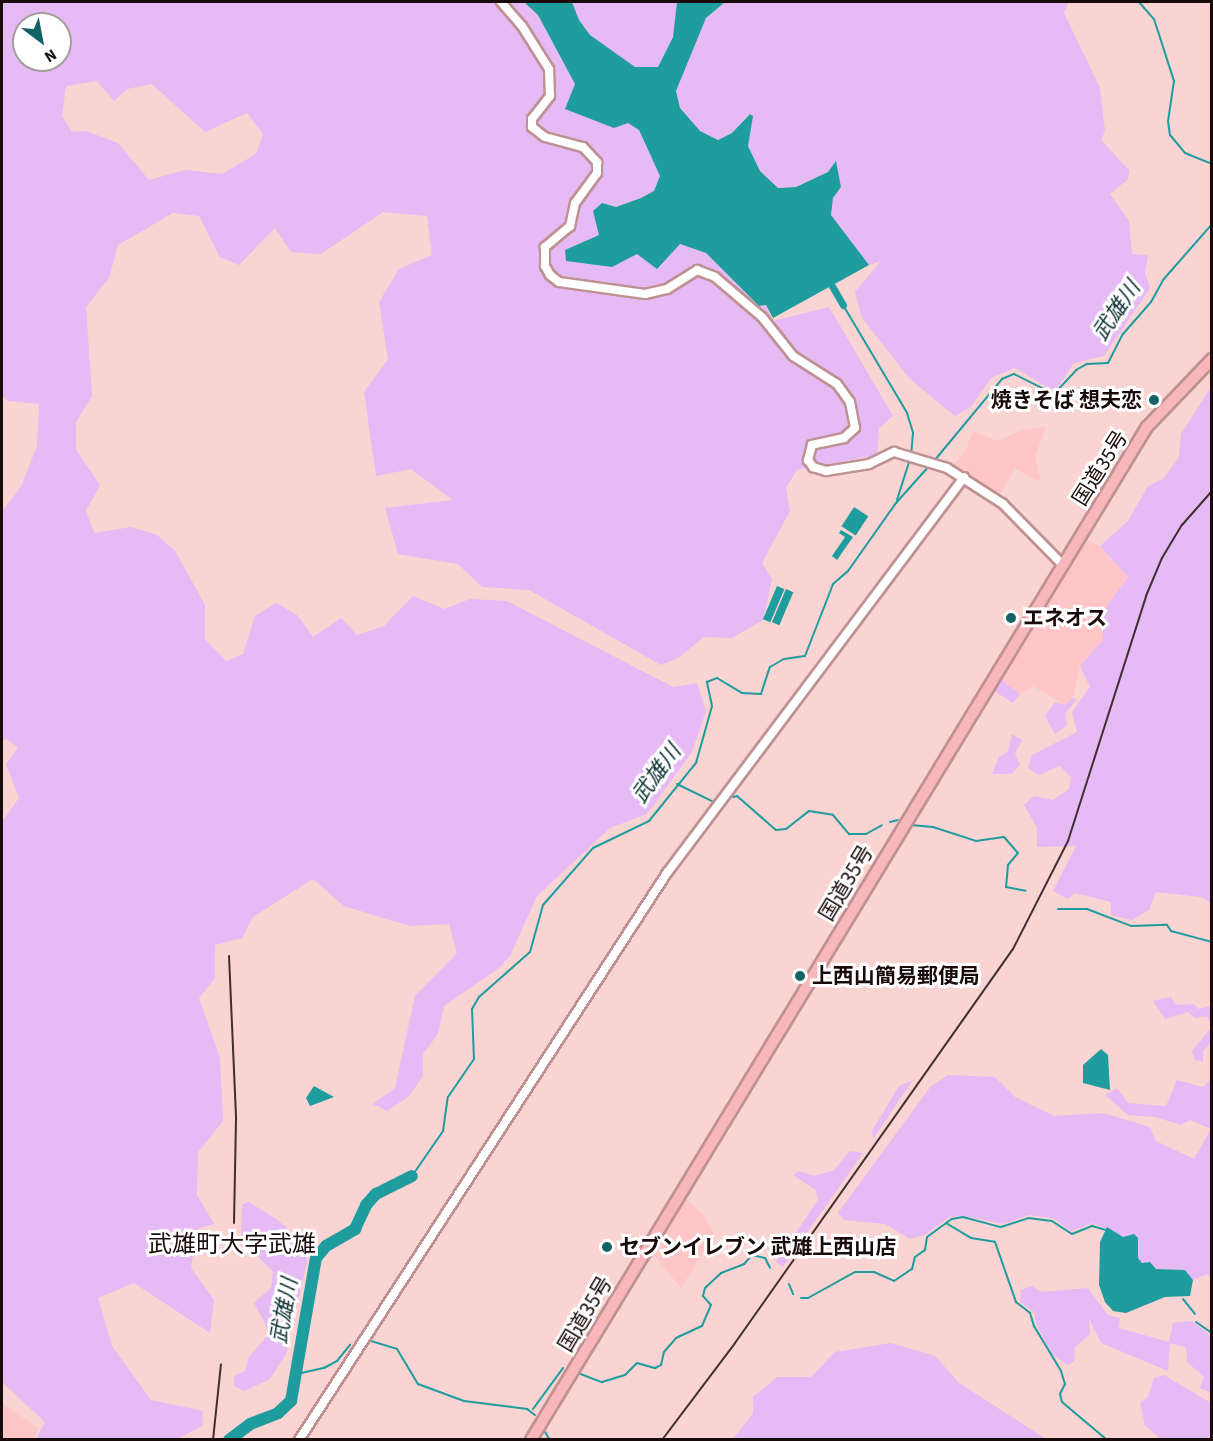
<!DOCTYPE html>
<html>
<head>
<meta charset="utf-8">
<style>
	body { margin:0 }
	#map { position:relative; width:1213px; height:1441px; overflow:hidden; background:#fad3d3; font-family:"Source Sans 3","Noto Sans JP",sans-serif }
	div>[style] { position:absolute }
	.built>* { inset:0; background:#ffc5c7 }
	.green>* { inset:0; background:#e5baf5 }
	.water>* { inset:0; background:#1e9c9e; transform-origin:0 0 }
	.stream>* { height:2px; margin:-1px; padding:0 1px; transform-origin:1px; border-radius:1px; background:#1e9c9e }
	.canal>* { height:7px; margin:-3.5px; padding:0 3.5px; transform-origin:3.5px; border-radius:3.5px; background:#1e9c9e }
	.river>* { height:12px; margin:-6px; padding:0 6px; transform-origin:6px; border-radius:6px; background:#1e9c9e }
	.roads { filter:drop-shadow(2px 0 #bf9192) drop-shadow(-2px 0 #bf9192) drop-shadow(0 2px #bf9192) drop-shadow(0 -2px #bf9192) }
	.tertiary>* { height:8px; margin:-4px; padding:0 4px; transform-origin:4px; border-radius:4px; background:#fff }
	.trunk>* { height:10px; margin:-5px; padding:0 5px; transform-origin:5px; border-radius:5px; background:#f8b8bb }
	.rail>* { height:2px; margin:-1px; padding:0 1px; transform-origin:1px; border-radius:1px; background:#412e2f }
	.dots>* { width:16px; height:16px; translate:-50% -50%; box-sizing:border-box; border:3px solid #fff; border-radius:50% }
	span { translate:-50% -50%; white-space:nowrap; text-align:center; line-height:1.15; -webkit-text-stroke:6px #fff; paint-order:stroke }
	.poi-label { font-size:21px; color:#190a0b; font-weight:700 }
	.right { translate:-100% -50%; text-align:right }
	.left { translate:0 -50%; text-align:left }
	.street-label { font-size:21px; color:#190a0b }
	.water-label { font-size:22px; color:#0f3232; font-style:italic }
	.quarter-label { font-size:24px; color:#190a0b }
	.frame { position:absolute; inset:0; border:3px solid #190a0b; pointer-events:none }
	.north { position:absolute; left:12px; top:12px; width:60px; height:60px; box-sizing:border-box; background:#fff; border:2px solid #a39d9d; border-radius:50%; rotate:148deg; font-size:16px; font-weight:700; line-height:24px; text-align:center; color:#190a0b }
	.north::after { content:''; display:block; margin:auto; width:21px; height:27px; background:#136364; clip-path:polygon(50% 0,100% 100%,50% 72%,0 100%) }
</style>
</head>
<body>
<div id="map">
	<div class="built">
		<i style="clip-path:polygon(1046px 427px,1035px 457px,1041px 482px,1015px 469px,999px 495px,953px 465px,965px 452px,973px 431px,998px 441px,1020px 431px)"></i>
		<i style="clip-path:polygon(1085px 539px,1100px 546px,1128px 577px,1102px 613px,1103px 640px,1080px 666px,1073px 698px,1065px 705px,1033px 686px,1020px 694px,1000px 679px)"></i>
		<i style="clip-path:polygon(686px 1199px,704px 1216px,714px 1234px,681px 1288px,655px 1256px,658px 1244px)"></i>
		<i style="clip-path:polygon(2px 1403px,39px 1429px,33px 1439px,2px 1439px)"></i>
	</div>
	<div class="green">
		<i style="clip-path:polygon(evenodd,2px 2px,524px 2px,538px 15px,575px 84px,639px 130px,660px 176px,654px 191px,641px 198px,616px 207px,602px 203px,599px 235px,565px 250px,612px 267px,631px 254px,680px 244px,706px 253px,759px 306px,766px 305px,773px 321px,829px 307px,893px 416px,879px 428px,877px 455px,797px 470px,786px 488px,790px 511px,762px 563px,772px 579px,763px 620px,732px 638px,704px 637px,678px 658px,661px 665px,529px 590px,482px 587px,458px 564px,398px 554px,385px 508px,453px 500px,411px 469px,376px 476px,364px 392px,388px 359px,379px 302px,399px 269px,432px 255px,427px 216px,383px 212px,321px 254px,291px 252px,275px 228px,239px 265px,220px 257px,199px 216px,173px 213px,118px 245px,109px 278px,86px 307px,92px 396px,76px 422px,76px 450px,100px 485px,86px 511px,94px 533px,131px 527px,157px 535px,175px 551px,205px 605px,205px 639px,226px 661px,243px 654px,255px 616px,276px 603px,297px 615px,313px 637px,341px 618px,357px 635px,384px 626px,413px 596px,444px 609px,470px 599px,507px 601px,673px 687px,697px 683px,706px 711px,692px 752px,647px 814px,610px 828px,537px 896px,510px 956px,499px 968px,444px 1006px,438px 1034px,423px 1054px,423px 1076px,409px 1096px,387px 1111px,373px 1104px,395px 1088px,415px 996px,457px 953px,449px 924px,410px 926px,344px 906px,313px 879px,253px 917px,242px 938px,215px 945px,215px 978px,199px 998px,220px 1058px,223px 1121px,198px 1152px,197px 1195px,214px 1224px,197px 1229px,191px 1268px,214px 1300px,210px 1333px,134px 1283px,98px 1298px,112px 1346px,151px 1400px,203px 1411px,202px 1426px,178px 1439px,36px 1439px,45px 1422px,2px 1382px,2px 822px,19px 798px,6px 764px,18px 748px,7px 739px,2px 741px,2px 511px,21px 487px,37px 446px,39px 404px,8px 401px,2px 396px,2px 2px,24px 24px,60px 24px,60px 60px,24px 60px,24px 24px,2px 2px,97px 81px,114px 101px,127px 89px,152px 84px,205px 132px,247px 113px,263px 134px,256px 154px,222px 174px,185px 170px,149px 180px,118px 143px,86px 131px,72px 132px,62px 116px,66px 86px,97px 81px)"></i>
		<i style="clip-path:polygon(572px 2px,677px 2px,673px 37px,658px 67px,634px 67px,590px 35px,579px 20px)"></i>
		<i style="clip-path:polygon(725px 2px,1069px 2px,1064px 13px,1100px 88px,1105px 131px,1101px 140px,1129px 170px,1128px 179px,1110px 194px,1129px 221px,1132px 254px,1148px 255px,1145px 273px,1150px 288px,1104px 356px,1074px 363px,1057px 388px,1052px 390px,1015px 368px,991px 378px,971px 407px,955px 416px,910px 379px,862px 318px,855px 292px,881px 261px,869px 265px,831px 215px,833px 198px,841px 187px,836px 162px,828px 172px,796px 187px,778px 188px,760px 171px,748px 146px,749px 114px,732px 133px,718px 140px,700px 131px,680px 108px,676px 91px,706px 18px)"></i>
		<i style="clip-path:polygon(1211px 387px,1211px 903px,1201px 897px,1156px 892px,1149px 910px,1132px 920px,1111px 915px,1111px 902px,1075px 893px,1068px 899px,1053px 891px,1076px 846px,1037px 847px,1037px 828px,1024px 805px,1034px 796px,1053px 800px,1069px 789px,1071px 777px,1060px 766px,1039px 775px,1028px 768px,1032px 755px,1077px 732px,1072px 712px,1090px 687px,1080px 666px,1103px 640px,1102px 613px,1128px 577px,1100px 546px,1128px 521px,1148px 486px,1163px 479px,1179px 457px,1181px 434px)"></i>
		<i style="clip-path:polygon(1000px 679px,1020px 694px,1013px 703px,993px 690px)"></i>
		<i style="clip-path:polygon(1073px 698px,1076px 700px,1065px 714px,1067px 725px,1055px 734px,1045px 716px,1055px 702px,1065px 705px)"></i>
		<i style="clip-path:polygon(1012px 734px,1022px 740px,1015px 754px,1020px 765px,1011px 774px,992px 774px,999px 757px,1008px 752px)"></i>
		<i style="clip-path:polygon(1171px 997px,1176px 1005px,1194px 1004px,1198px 1009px,1211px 1006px,1211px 1025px,1207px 1016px,1195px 1018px,1188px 1012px,1165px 1019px,1153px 1001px)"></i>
		<i style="clip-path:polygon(1211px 1028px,1211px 1043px,1203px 1051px,1203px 1062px,1195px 1060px,1192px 1051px)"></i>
		<i style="clip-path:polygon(948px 1075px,995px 1077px,1015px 1097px,1054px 1116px,1103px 1113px,1150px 1127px,1156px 1141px,1194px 1159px,1211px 1129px,1190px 1120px,1181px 1125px,1155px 1117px,1128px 1115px,1105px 1095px,1117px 1088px,1128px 1103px,1166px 1106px,1177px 1080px,1203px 1087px,1211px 1079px,1211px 1278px,1207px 1274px,1193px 1280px,1185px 1270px,1156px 1269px,1150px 1263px,1143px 1263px,1138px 1258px,1138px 1238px,1123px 1237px,1093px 1223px,1071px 1231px,1053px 1218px,1029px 1215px,1003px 1224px,964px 1216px,949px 1217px,925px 1235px,910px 1239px,885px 1224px,844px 1220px,838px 1213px,931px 1086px)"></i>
		<i style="clip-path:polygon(913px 1080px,873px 1139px,872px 1131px,899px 1086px)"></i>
		<i style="clip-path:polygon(850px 1151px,863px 1153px,783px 1267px,776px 1262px,818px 1200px,816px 1190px,793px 1175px,799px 1171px,814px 1176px,834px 1170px)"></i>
		<i style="clip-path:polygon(248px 1202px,275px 1218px,310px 1248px,286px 1354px,270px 1379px,244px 1391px,234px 1386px,234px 1376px,245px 1371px,249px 1357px,270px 1333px,254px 1303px,271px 1288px,273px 1272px,241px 1239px,242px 1205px)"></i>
		<i style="clip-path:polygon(1032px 1286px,1042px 1292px,1088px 1288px,1108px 1315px,1120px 1318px,1119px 1328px,1169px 1342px,1173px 1323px,1192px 1321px,1211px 1336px,1211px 1393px,1200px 1388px,1204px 1377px,1187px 1362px,1186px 1347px,1170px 1343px,1168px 1371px,1101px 1343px,1089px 1318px,1090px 1334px,1075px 1347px,1074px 1361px,1068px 1365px,1052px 1354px,1037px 1326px,1034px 1312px,1020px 1302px,1021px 1290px)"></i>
		<i style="clip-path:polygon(891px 1343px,935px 1356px,959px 1383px,1046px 1439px,733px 1439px,753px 1413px,753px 1397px,777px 1377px,811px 1377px,835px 1352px)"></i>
		<i style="clip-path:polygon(1164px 1375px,1211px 1403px,1211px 1439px,1160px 1439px,1145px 1425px,1140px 1403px,1148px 1397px,1154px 1378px)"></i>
	</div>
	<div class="water">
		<i style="clip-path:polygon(524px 2px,572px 2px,579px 20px,590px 35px,635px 67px,658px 67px,673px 37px,677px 2px,725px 2px,706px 18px,676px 91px,680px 108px,700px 131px,718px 140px,732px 133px,750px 114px,753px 116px,748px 146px,760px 171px,778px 188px,796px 187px,828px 172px,836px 161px,841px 187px,833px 198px,831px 215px,869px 265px,773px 318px,766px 305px,759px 306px,706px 253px,680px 244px,657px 269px,637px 254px,612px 267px,566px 261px,565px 250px,599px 235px,593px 211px,602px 203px,616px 207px,641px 198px,654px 191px,660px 176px,639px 130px,628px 123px,614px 128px,565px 109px,575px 84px,538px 15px)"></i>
		<i style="left:854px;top:507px;width:17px;height:23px;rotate:33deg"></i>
		<i style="clip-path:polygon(841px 530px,853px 537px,837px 560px,832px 556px,845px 537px,839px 533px)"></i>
		<i style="left:777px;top:586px;width:8px;height:36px;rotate:23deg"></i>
		<i style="left:786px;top:589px;width:8px;height:36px;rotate:23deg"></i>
		<i style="clip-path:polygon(1101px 1049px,1108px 1055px,1110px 1090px,1083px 1083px,1083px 1065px)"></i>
		<i style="clip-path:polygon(314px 1086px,334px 1097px,310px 1106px,306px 1098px)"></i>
		<i style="clip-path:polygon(1107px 1227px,1123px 1237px,1134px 1234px,1138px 1238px,1138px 1258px,1142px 1263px,1150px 1262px,1156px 1269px,1185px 1270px,1193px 1280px,1190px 1296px,1165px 1297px,1126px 1313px,1113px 1311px,1105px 1302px,1099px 1285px,1100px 1242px)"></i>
	</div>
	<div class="stream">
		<i style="left:1139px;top:2px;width:23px;rotate:49deg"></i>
		<i style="left:1154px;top:19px;width:65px;rotate:72.1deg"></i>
		<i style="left:1174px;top:81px;width:40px;rotate:98.5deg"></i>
		<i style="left:1168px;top:121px;width:14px;rotate:82deg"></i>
		<i style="left:1170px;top:135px;width:23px;rotate:50deg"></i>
		<i style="left:1185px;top:153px;width:29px;rotate:22deg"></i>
		<i style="left:843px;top:305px;width:126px;rotate:59.3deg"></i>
		<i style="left:907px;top:413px;width:21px;rotate:73deg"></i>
		<i style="left:913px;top:433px;width:21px;rotate:95deg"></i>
		<i style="left:934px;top:461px;width:107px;rotate:-50.3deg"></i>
		<i style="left:1002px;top:379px;width:13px;rotate:-23deg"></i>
		<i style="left:1014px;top:374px;width:45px;rotate:26.6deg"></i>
		<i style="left:1054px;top:394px;width:33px;rotate:-47deg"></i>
		<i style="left:1076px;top:370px;width:13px;rotate:-29deg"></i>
		<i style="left:1087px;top:364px;width:21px;rotate:-3deg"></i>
		<i style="left:1108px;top:363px;width:33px;rotate:-63deg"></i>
		<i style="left:1123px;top:334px;width:43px;rotate:-48.8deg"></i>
		<i style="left:1151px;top:302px;width:25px;rotate:-61deg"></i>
		<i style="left:1163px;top:280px;width:74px;rotate:-48.8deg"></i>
		<i style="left:897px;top:500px;width:43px;rotate:-72.4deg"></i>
		<i style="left:677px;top:784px;width:39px;rotate:26deg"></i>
		<i style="left:733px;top:797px;width:4px;rotate:-14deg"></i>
		<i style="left:737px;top:796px;width:52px;rotate:41.1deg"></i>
		<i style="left:776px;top:830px;width:10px;rotate:-6deg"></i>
		<i style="left:786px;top:829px;width:29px;rotate:-38deg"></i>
		<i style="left:809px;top:811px;width:24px;rotate:9deg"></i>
		<i style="left:833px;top:815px;width:25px;rotate:50deg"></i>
		<i style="left:849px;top:834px;width:17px"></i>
		<i style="left:866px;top:834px;width:18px;rotate:-29deg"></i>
		<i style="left:890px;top:822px;width:8px;rotate:-14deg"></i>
		<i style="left:911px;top:825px;width:22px;rotate:5deg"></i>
		<i style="left:933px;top:827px;width:45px;rotate:18deg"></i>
		<i style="left:976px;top:841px;width:28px;rotate:-8deg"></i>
		<i style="left:1004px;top:837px;width:21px;rotate:49deg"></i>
		<i style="left:1018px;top:853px;width:16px;rotate:130deg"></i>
		<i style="left:1008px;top:865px;width:22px;rotate:95deg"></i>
		<i style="left:1006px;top:887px;width:20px;rotate:11deg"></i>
		<i style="left:1058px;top:909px;width:29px"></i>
		<i style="left:1087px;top:909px;width:47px;rotate:21.1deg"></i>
		<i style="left:1131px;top:926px;width:36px;rotate:-2deg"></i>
		<i style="left:1167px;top:925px;width:7px;rotate:56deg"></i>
		<i style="left:1171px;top:931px;width:42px;rotate:15deg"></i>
		<i style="left:412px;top:1176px;width:55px;rotate:-55.4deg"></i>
		<i style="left:443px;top:1131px;width:34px;rotate:-82deg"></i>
		<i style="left:448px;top:1097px;width:46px;rotate:-55.6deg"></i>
		<i style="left:474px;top:1059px;width:50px;rotate:-92.3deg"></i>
		<i style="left:472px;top:1009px;width:14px;rotate:-60deg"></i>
		<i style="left:479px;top:997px;width:68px;rotate:-41.4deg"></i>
		<i style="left:530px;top:952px;width:49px;rotate:-74.5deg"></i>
		<i style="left:543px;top:905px;width:76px;rotate:-48.7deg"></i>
		<i style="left:593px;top:848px;width:62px;rotate:-25.7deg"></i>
		<i style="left:649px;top:821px;width:75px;rotate:-51deg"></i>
		<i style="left:696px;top:763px;width:59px;rotate:-74.3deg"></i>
		<i style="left:712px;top:706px;width:25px;rotate:-102deg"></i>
		<i style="left:707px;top:682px;width:11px;rotate:-22deg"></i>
		<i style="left:717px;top:678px;width:29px;rotate:31deg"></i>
		<i style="left:742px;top:693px;width:19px;rotate:3deg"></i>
		<i style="left:761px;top:694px;width:28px;rotate:-72deg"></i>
		<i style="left:770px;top:667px;width:16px;rotate:-30deg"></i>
		<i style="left:784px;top:659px;width:21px;rotate:-8deg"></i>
		<i style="left:805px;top:656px;width:77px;rotate:-68.7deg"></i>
		<i style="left:833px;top:584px;width:20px;rotate:-41deg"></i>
		<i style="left:848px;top:571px;width:83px;rotate:-54.8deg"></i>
		<i style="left:896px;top:503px;width:51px;rotate:-48.2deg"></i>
		<i style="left:946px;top:1223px;width:29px;rotate:31deg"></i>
		<i style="left:971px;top:1238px;width:24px;rotate:9deg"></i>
		<i style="left:995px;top:1242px;width:64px;rotate:70.7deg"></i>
		<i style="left:1016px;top:1302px;width:18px;rotate:38deg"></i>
		<i style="left:1030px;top:1313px;width:14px;rotate:73deg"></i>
		<i style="left:1034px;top:1326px;width:52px;rotate:59deg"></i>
		<i style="left:1061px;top:1371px;width:14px;rotate:73deg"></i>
		<i style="left:1065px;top:1384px;width:11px;rotate:117deg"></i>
		<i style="left:1060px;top:1394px;width:8px;rotate:76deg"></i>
		<i style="left:1062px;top:1402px;width:59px;rotate:40.2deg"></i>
		<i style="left:789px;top:1284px;width:11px;rotate:68deg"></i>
		<i style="left:801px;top:1298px;width:7px"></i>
		<i style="left:808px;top:1298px;width:54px;rotate:-29deg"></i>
		<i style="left:855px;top:1272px;width:19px"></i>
		<i style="left:874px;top:1272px;width:22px;rotate:24deg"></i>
		<i style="left:894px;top:1281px;width:22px;rotate:-34deg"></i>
		<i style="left:912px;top:1269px;width:12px;rotate:-76deg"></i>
		<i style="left:915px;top:1257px;width:12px;rotate:-35deg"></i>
		<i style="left:925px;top:1250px;width:13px;rotate:-81deg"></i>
		<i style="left:927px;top:1237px;width:31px;rotate:-36deg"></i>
		<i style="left:952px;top:1219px;width:11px;rotate:-10deg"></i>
		<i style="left:963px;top:1217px;width:39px;rotate:15deg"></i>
		<i style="left:1001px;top:1227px;width:28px;rotate:-18deg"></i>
		<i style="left:1028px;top:1218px;width:24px;rotate:7deg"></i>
		<i style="left:1052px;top:1221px;width:24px;rotate:33deg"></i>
		<i style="left:1072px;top:1234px;width:22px;rotate:-22deg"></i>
		<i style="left:1092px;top:1226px;width:15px;rotate:16deg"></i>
		<i style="left:1183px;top:1299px;width:19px;rotate:51deg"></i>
		<i style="left:1196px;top:1322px;width:19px;rotate:35deg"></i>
		<i style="left:371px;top:1341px;width:27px;rotate:17deg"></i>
		<i style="left:397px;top:1349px;width:41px;rotate:59deg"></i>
		<i style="left:418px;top:1384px;width:49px;rotate:20.3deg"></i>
		<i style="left:464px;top:1401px;width:64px;rotate:7.2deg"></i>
		<i style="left:527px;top:1409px;width:10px;rotate:37deg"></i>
		<i style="left:578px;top:1373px;width:26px;rotate:21deg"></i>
		<i style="left:602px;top:1382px;width:24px;rotate:-17deg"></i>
		<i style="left:625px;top:1375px;width:17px;rotate:-45deg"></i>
		<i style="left:637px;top:1363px;width:19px;rotate:16deg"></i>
		<i style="left:655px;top:1368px;width:7px;rotate:-27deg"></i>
		<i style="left:661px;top:1365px;width:13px;rotate:-77deg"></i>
		<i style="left:664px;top:1352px;width:18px;rotate:-49deg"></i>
		<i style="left:676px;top:1338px;width:29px;rotate:-25deg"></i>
		<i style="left:702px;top:1326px;width:23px;rotate:-67deg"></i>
		<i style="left:711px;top:1305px;width:12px;rotate:-132deg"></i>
		<i style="left:703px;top:1296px;width:8px;rotate:-76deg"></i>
		<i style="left:705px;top:1288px;width:22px;rotate:-43deg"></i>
		<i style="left:721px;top:1273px;width:25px;rotate:-21deg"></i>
		<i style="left:744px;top:1264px;width:12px;rotate:-48deg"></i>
		<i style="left:752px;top:1255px;width:13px;rotate:13deg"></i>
		<i style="left:765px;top:1258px;width:11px;rotate:63deg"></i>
		<i style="left:297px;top:1374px;width:28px;rotate:-13deg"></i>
		<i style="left:324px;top:1368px;width:15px;rotate:-28deg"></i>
		<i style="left:337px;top:1361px;width:21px;rotate:-51deg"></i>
		<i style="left:533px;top:1409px;width:51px;rotate:-53.8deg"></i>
		<i style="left:545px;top:1432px;width:9px;rotate:58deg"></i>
	</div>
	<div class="canal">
		<i style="left:832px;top:286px;width:22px;rotate:60deg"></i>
	</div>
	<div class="river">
		<i style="left:229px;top:1440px;width:26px;rotate:-37deg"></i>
		<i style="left:250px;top:1424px;width:30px;rotate:-21deg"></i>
		<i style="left:278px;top:1413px;width:18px;rotate:-43deg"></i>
		<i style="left:291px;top:1401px;width:145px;rotate:-80.1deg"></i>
		<i style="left:316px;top:1258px;width:16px;rotate:-50deg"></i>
		<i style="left:326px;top:1246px;width:34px;rotate:-30deg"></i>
		<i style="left:355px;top:1229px;width:26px;rotate:-65deg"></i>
		<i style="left:366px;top:1205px;width:15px;rotate:-48deg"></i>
		<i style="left:376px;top:1194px;width:40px;rotate:-26.6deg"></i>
	</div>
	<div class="roads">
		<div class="tertiary">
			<i style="left:501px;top:2px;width:32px;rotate:49deg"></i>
			<i style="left:522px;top:26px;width:51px;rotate:57.9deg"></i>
			<i style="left:549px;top:69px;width:27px;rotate:88deg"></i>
			<i style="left:550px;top:96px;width:29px;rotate:128deg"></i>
			<i style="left:532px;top:119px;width:8px;rotate:90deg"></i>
			<i style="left:532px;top:127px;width:16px;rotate:38deg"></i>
			<i style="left:545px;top:137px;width:39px;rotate:15deg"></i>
			<i style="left:583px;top:147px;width:21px;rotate:47deg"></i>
			<i style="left:597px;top:162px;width:11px;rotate:90deg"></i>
			<i style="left:597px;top:173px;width:37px;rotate:126deg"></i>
			<i style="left:575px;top:203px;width:24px;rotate:102deg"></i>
			<i style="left:570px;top:226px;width:33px;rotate:140deg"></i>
			<i style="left:545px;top:247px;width:19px;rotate:90deg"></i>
			<i style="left:545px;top:266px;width:10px;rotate:61deg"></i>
			<i style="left:550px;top:275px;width:11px;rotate:38deg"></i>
			<i style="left:559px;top:282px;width:87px;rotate:7.9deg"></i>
			<i style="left:645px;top:294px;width:23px;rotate:-13deg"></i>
			<i style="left:667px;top:289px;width:36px;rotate:-32deg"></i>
			<i style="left:697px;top:270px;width:19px;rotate:21deg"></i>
			<i style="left:715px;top:277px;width:62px;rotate:40.4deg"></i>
			<i style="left:762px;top:317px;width:50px;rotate:51.5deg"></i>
			<i style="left:793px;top:356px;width:52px;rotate:32.5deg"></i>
			<i style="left:837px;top:384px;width:22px;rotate:54deg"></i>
			<i style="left:850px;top:402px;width:26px;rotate:79deg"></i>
			<i style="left:855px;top:428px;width:15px;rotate:138deg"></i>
			<i style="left:844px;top:438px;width:33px;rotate:168deg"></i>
			<i style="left:812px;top:445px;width:16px;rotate:105deg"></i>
			<i style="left:808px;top:460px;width:9px;rotate:54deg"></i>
			<i style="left:813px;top:467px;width:14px;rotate:17deg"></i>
			<i style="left:826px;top:471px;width:44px;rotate:-9.2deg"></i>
			<i style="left:869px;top:464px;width:28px;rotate:-26deg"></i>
			<i style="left:894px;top:452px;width:55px;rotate:16.8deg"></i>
			<i style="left:947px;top:468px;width:67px;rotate:32.7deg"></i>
			<i style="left:1003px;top:504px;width:86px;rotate:45.5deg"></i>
			<i style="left:299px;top:1440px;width:676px;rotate:-57.02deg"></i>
			<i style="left:667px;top:873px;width:495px;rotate:-53.1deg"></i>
		</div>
		<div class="trunk">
			<i style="left:531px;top:1440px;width:1186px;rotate:-58.7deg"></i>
			<i style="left:1147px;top:427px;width:94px;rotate:-46.3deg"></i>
		</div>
	</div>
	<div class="rail">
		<i style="left:229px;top:956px;width:163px;rotate:87.5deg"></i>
		<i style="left:236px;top:1119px;width:104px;rotate:91.1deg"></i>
		<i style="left:213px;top:1440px;width:76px;rotate:-84deg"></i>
		<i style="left:662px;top:1440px;width:121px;rotate:-53deg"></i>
		<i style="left:735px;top:1343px;width:482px;rotate:-54.8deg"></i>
		<i style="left:1013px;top:949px;width:121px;rotate:-63deg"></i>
		<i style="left:1068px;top:841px;width:257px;rotate:-72.3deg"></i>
		<i style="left:1146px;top:596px;width:41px;rotate:-67.2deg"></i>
		<i style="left:1162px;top:558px;width:39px;rotate:-59deg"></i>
		<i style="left:1182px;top:525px;width:45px;rotate:-48.6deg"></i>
	</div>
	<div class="dots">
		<i style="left:1154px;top:400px;background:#136364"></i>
		<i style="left:1011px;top:618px;background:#136364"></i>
		<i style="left:800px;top:976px;background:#136364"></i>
		<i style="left:607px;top:1247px;background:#136364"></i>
	</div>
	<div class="poi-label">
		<span class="right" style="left:1142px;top:400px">焼きそば 想夫恋</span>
		<span class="left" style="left:1023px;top:618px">エネオス</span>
		<span class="left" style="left:812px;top:976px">上西山簡易郵便局</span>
		<span class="left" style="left:619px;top:1247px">セブンイレブン 武雄上西山店</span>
	</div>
	<div class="street-label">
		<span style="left:1100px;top:468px;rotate:-58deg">国道35号</span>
		<span style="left:846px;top:883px;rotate:-59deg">国道35号</span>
		<span style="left:585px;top:1314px;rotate:-59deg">国道35号</span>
	</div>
	<div class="water-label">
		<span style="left:1117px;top:311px;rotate:-56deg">武雄川</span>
		<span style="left:657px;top:774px;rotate:-54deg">武雄川</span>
		<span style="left:285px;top:1311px;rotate:-80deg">武雄川</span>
	</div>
	<div class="quarter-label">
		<span style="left:232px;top:1245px">武雄町大字武雄</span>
	</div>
	<div class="frame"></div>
	<div class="north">N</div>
</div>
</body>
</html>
